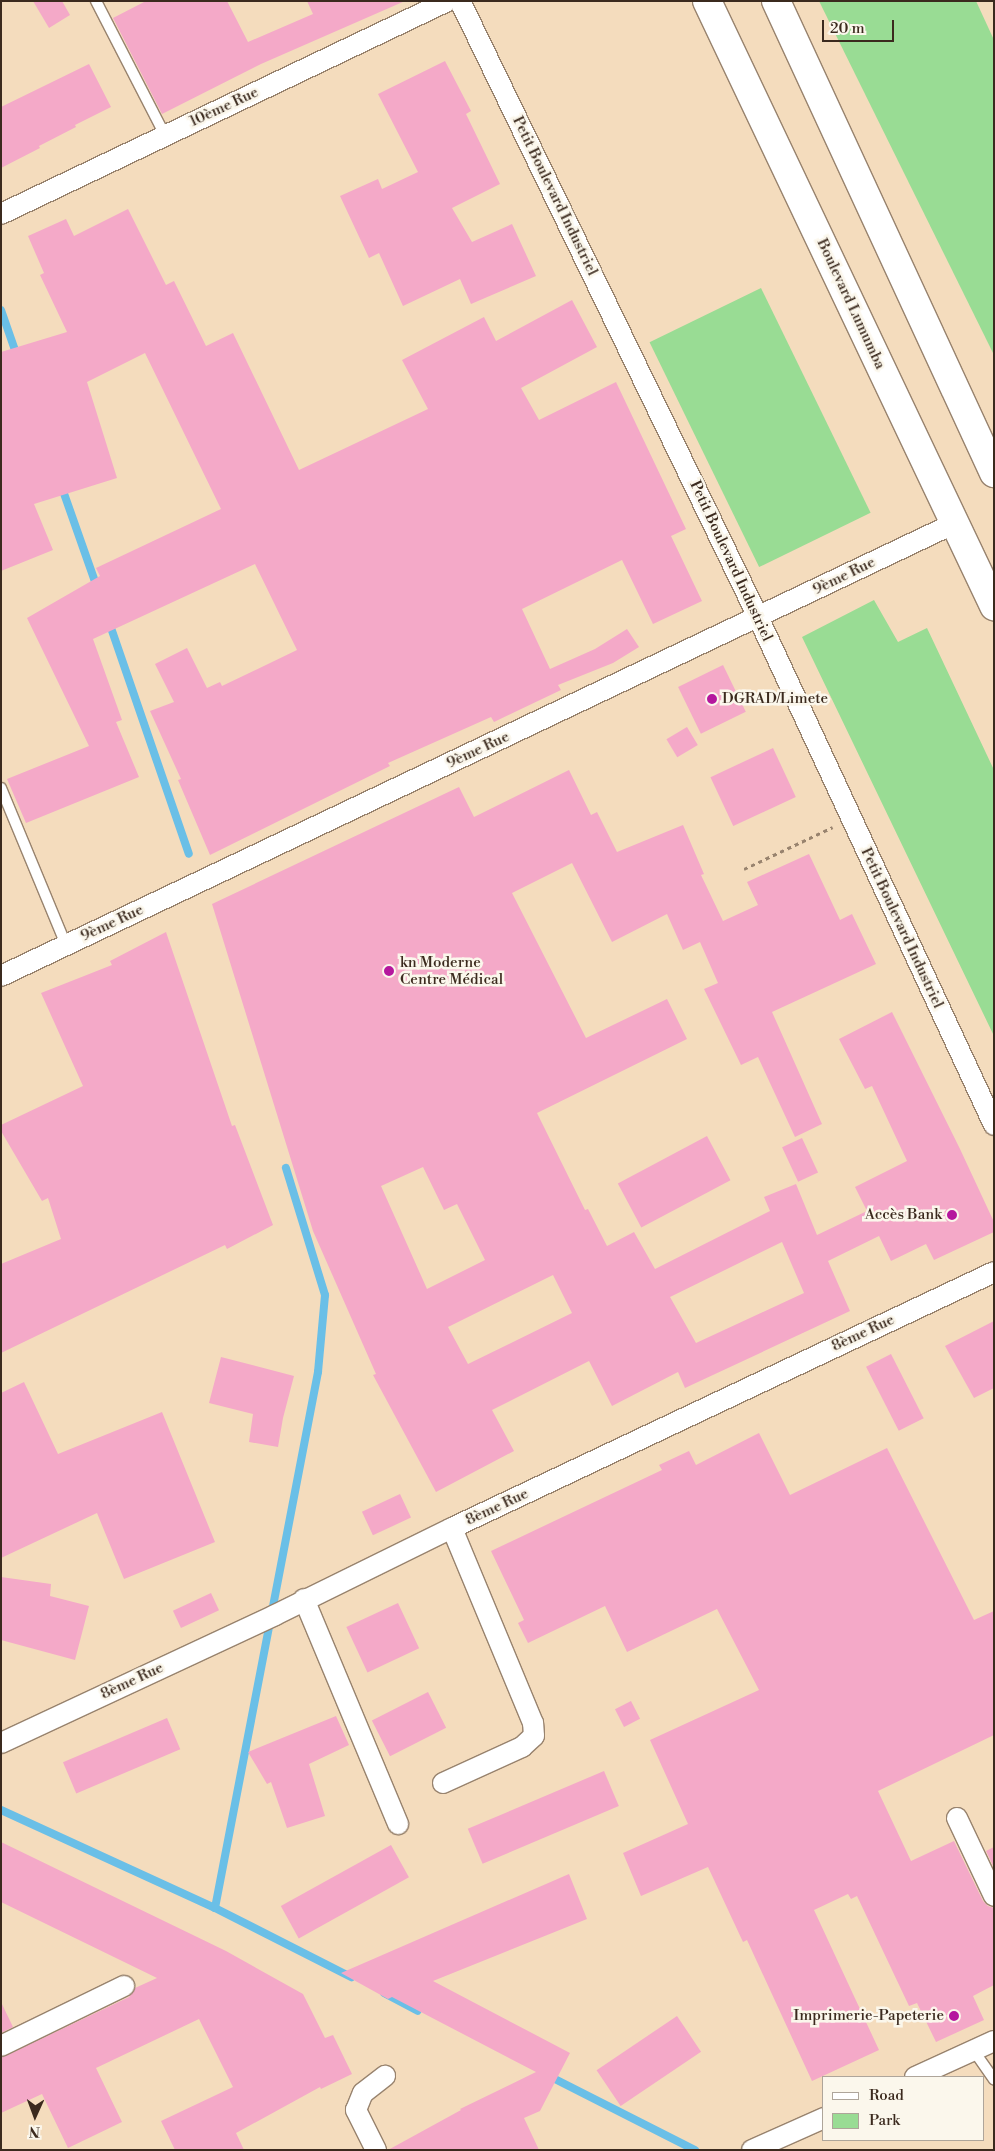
<!DOCTYPE html>
<html>
<head>
<meta charset="utf-8">
<style>
	body { margin:0 }
	#map { position:relative; width:995px; height:2151px; overflow:hidden; background:#f4dcbd; font-family:"Libre Bodoni",serif }
	div>[style] { position:absolute }
	.green>* { inset:0; background:#99dc94; transform-origin:0 0 }
	.stream>* { height:8px; margin:-4px; padding:0 4px; transform-origin:4px; border-radius:4px; background:#6abfe7 }
	.building>* { inset:0; background:#f4a9c8; transform-origin:0 0 }
	.path>* { height:3px; margin-top:-1.5px; transform-origin:0; background:repeating-linear-gradient(90deg,#98836e 0 4px,transparent 0 8px) }
	.roads { filter:drop-shadow(1px 0 #98836e) drop-shadow(-1px 0 #98836e) drop-shadow(0 1px #98836e) drop-shadow(0 -1px #98836e) }
	.service>* { height:10px; margin:-5px; padding:0 5px; transform-origin:5px; border-radius:5px; background:#fff }
	.minor>* { height:20px; margin:-10px; padding:0 10px; transform-origin:10px; border-radius:10px; background:#fff }
	.trunk>* { height:28px; margin:-14px; padding:0 14px; transform-origin:14px; border-radius:14px; background:#fff }
	.dots>* { width:14px; height:14px; translate:-50% -50%; box-sizing:border-box; border:2px solid #fbf7ec; border-radius:50% }
	span { translate:-50% -50%; white-space:nowrap; text-align:center; line-height:1.15; -webkit-text-stroke:5px #fbf7ec; paint-order:stroke }
	.street-label { font-size:15px; color:#3b2a1e }
	.poi-label { font-size:15px; color:#3b2a1e }
	.left { translate:0 -50%; text-align:left }
	.right { translate:-100% -50%; text-align:right }
	.frame { position:absolute; inset:0; border:2px solid #3b2a1e; pointer-events:none }
	.legend { position:absolute; left:822px; top:2076px; width:162px; height:65px; box-sizing:border-box; background:#fbf7ec; border:1px solid #aea59a; margin:0; padding:6px 9px; list-style:none; font-size:15px; color:#3b2a1e }
	.legend li { display:flex; align-items:center; gap:10px; height:25px }
	.legend b { width:25px; border:1px solid #aea59a }
	.north { position:absolute; left:10px; top:2091px; width:50px; height:50px; -webkit-text-stroke:4px #fbf7ec; paint-order:stroke; rotate:182deg; font-size:14px; font-weight:700; line-height:20px; text-align:center; color:#3b2a1e }
	.north::after { content:''; display:block; margin:auto; width:18px; height:22px; background:#3b2a1e; clip-path:polygon(50% 0,100% 100%,50% 72%,0 100%) }
	.scale { position:absolute; left:822px; top:20px; width:72px; height:22px; box-sizing:border-box; border:2px solid #3b2a1e; border-top:0; padding-left:6px; font-size:15px; line-height:18px; white-space:nowrap; color:#3b2a1e; -webkit-text-stroke:4px #fbf7ec; paint-order:stroke }
</style>
</head>
<body>
<div id="map">
	<div class="green">
		<i style="clip-path:polygon(819px 1px,976px 1px,994px 40px,994px 355px)"></i>
		<i style="left:761px;top:288px;width:250px;height:124px;rotate:64deg"></i>
		<i style="clip-path:polygon(874px 600px,898px 642px,927px 628px,994px 770px,994px 1036px,802px 637px)"></i>
	</div>
	<div class="stream">
		<i style="left:1px;top:310px;width:49px;rotate:70.8deg"></i>
		<i style="left:61px;top:485px;width:108px;rotate:70.6deg"></i>
		<i style="left:109px;top:622px;width:245px;rotate:71deg"></i>
		<i style="left:1px;top:1810px;width:235px;rotate:24.6deg"></i>
		<i style="left:215px;top:1908px;width:153px;rotate:26.9deg"></i>
		<i style="left:215px;top:1908px;width:546px;rotate:-79.12deg"></i>
		<i style="left:318px;top:1372px;width:77px;rotate:-84.8deg"></i>
		<i style="left:325px;top:1295px;width:133px;rotate:-107.1deg"></i>
		<i style="left:384px;top:1993px;width:38px;rotate:28deg"></i>
		<i style="left:547px;top:2075px;width:166px;rotate:26.9deg"></i>
	</div>
	<div class="building">
		<i style="clip-path:polygon(33px 1px,62px 1px,70px 15px,49px 28px)"></i>
		<i style="clip-path:polygon(146px 1px,227px 1px,248px 42px,313px 14px,307px 1px,405px 1px,261px 64px,162px 114px,113px 18px)"></i>
		<i style="clip-path:polygon(445px 61px,471px 111px,466px 114px,500px 184px,452px 208px,472px 242px,512px 224px,536px 276px,471px 304px,460px 279px,403px 306px,379px 253px,369px 258px,340px 196px,378px 179px,382px 189px,418px 172px,378px 94px)"></i>
		<i style="clip-path:polygon(89px 64px,111px 107px,75px 125px,76px 127px,39px 146px,40px 148px,1px 168px,1px 107px)"></i>
		<i style="clip-path:polygon(128px 209px,166px 285px,174px 281px,206px 346px,233px 333px,299px 470px,428px 409px,402px 360px,484px 317px,496px 341px,572px 300px,597px 347px,521px 388px,539px 420px,616px 382px,686px 529px,671px 536px,702px 601px,653px 624px,622px 560px,522px 609px,550px 669px,595px 649px,627px 629px,639px 647px,613px 663px,558px 685px,561px 690px,494px 722px,491px 717px,388px 763px,390px 766px,210px 855px,178px 780px,181px 779px,150px 711px,174px 702px,155px 664px,187px 648px,207px 688px,220px 682px,222px 686px,297px 650px,255px 564px,93px 639px,122px 720px,116px 722px,139px 777px,26px 823px,7px 779px,89px 746px,27px 618px,100px 576px,96px 568px,221px 509px,145px 353px,87px 382px,117px 478px,34px 504px,53px 550px,1px 571px,1px 352px,67px 332px,40px 275px,44px 273px,28px 236px,66px 219px,74px 236px)"></i>
		<i style="left:723px;top:665px;width:52px;height:50px;rotate:64deg"></i>
		<i style="left:687px;top:727px;width:21px;height:24px;rotate:59deg"></i>
		<i style="left:773px;top:748px;width:54px;height:69px;rotate:65deg"></i>
		<i style="clip-path:polygon(evenodd,569px 770px,591px 815px,597px 812px,617px 852px,683px 825px,704px 874px,701px 875px,723px 921px,758px 905px,747px 882px,809px 854px,840px 920px,852px 914px,876px 964px,772px 1012px,822px 1124px,795px 1137px,758px 1057px,741px 1065px,704px 989px,718px 983px,700px 942px,683px 950px,667px 914px,612px 942px,572px 863px,512px 893px,586px 1038px,667px 999px,687px 1039px,537px 1113px,585px 1210px,588px 1209px,607px 1246px,634px 1232px,655px 1269px,770px 1211px,764px 1197px,796px 1184px,817px 1235px,867px 1211px,855px 1187px,907px 1161px,872px 1086px,865px 1089px,839px 1039px,892px 1012px,960px 1149px,994px 1222px,994px 1232px,934px 1260px,926px 1244px,891px 1261px,879px 1236px,828px 1261px,850px 1311px,685px 1388px,678px 1372px,612px 1406px,589px 1361px,492px 1410px,514px 1451px,436px 1492px,373px 1375px,376px 1374px,313px 1231px,212px 904px,459px 787px,474px 817px,569px 770px,423px 1167px,444px 1210px,457px 1204px,485px 1260px,427px 1289px,381px 1186px,423px 1167px,569px 770px,782px 1242px,804px 1293px,696px 1343px,670px 1297px,782px 1242px,569px 770px,553px 1275px,572px 1313px,468px 1364px,448px 1327px,553px 1275px)"></i>
		<i style="clip-path:polygon(166px 932px,232px 1126px,235px 1125px,273px 1225px,227px 1249px,225px 1245px,1px 1353px,1px 1264px,61px 1239px,48px 1198px,42px 1201px,1px 1131px,1px 1125px,83px 1086px,41px 993px,112px 965px,110px 961px)"></i>
		<i style="left:707px;top:1136px;width:50px;height:101px;rotate:62deg"></i>
		<i style="left:802px;top:1138px;width:38px;height:22px;rotate:65deg"></i>
		<i style="clip-path:polygon(994px 1321px,994px 1388px,974px 1398px,945px 1346px)"></i>
		<i style="left:891px;top:1354px;width:72px;height:28px;rotate:63deg"></i>
		<i style="clip-path:polygon(221px 1357px,294px 1376px,283px 1418px,278px 1447px,249px 1442px,253px 1414px,209px 1403px)"></i>
		<i style="clip-path:polygon(24px 1382px,58px 1454px,162px 1412px,215px 1542px,124px 1579px,97px 1513px,1px 1558px,1px 1393px)"></i>
		<i style="clip-path:polygon(759px 1433px,790px 1495px,887px 1448px,974px 1620px,994px 1611px,994px 1735px,878px 1791px,911px 1861px,954px 1841px,983px 1901px,988px 1906px,994px 1908px,994px 1985px,973px 1996px,984px 2020px,936px 2042px,917px 2003px,909px 2006px,857px 1896px,851px 1899px,848px 1894px,814px 1910px,879px 2050px,812px 2081px,747px 1940px,743px 1942px,708px 1867px,641px 1896px,623px 1853px,688px 1824px,650px 1740px,759px 1690px,717px 1609px,627px 1652px,605px 1606px,528px 1643px,518px 1623px,524px 1620px,491px 1551px,662px 1470px,659px 1465px,689px 1451px,696px 1465px)"></i>
		<i style="left:400px;top:1494px;width:26px;height:42px;rotate:65deg"></i>
		<i style="clip-path:polygon(1px 1577px,51px 1584px,50px 1596px,89px 1606px,75px 1660px,1px 1640px)"></i>
		<i style="left:211px;top:1593px;width:19px;height:42px;rotate:65deg"></i>
		<i style="left:398px;top:1603px;width:50px;height:57px;rotate:65deg"></i>
		<i style="left:428px;top:1692px;width:40px;height:63px;rotate:63deg"></i>
		<i style="left:631px;top:1701px;width:20px;height:18px;rotate:63deg"></i>
		<i style="clip-path:polygon(336px 1716px,349px 1745px,309px 1764px,325px 1816px,287px 1828px,271px 1782px,267px 1784px,248px 1752px)"></i>
		<i style="left:167px;top:1718px;width:34px;height:113px;rotate:67deg"></i>
		<i style="left:604px;top:1771px;width:38px;height:148px;rotate:67deg"></i>
		<i style="clip-path:polygon(1px 1842px,226px 1951px,303px 1994px,325px 2038px,333px 2035px,352px 2074px,321px 2089px,320px 2087px,236px 2133px,244px 2150px,175px 2150px,161px 2121px,233px 2087px,199px 2019px,96px 2068px,122px 2122px,68px 2148px,42px 2094px,1px 2113px,1px 2058px,129px 1997px,135px 1988px,157px 1978px,1px 1902px)"></i>
		<i style="left:391px;top:1845px;width:37px;height:126px;rotate:61deg"></i>
		<i style="clip-path:polygon(994px 1847px,994px 1868px,986px 1851px)"></i>
		<i style="clip-path:polygon(569px 1874px,587px 1919px,433px 1981px,570px 2053px,540px 2111px,524px 2118px,539px 2150px,388px 2150px,461px 2110px,460px 2109px,536px 2072px,392px 1997px,388px 1999px,341px 1973px)"></i>
		<i style="clip-path:polygon(1px 2002px,13px 2027px,1px 2033px)"></i>
		<i style="left:677px;top:2016px;width:43px;height:97px;rotate:56deg"></i>
	</div>
	<div class="path">
		<i style="left:744px;top:869px;width:98px;rotate:-25.3deg"></i>
	</div>
	<div class="roads">
		<div class="service">
			<i style="left:96px;top:1px;width:151px;rotate:62.8deg"></i>
			<i style="left:1px;top:788px;width:170px;rotate:67.5deg"></i>
			<i style="left:974px;top:2051px;width:35px;rotate:55deg"></i>
		</div>
		<div class="minor">
			<i style="left:460px;top:1px;width:684px;rotate:64.18deg"></i>
			<i style="left:758px;top:617px;width:560px;rotate:65.08deg"></i>
			<i style="left:1px;top:214px;width:494px;rotate:-25.5deg"></i>
			<i style="left:1px;top:976px;width:1056px;rotate:-25.4deg"></i>
			<i style="left:304px;top:1599px;width:244px;rotate:67.3deg"></i>
			<i style="left:1px;top:1743px;width:302px;rotate:-25deg"></i>
			<i style="left:275px;top:1615px;width:197px;rotate:-26.2deg"></i>
			<i style="left:452px;top:1528px;width:599px;rotate:-25.28deg"></i>
			<i style="left:443px;top:1783px;width:87px;rotate:-24.5deg"></i>
			<i style="left:522px;top:1747px;width:16px;rotate:-43deg"></i>
			<i style="left:534px;top:1736px;width:13px;rotate:-94deg"></i>
			<i style="left:533px;top:1723px;width:211px;rotate:-112.6deg"></i>
			<i style="left:957px;top:1818px;width:86px;rotate:64.6deg"></i>
			<i style="left:1px;top:2046px;width:137px;rotate:-26deg"></i>
			<i style="left:915px;top:2077px;width:87px;rotate:-24.5deg"></i>
			<i style="left:376px;top:2150px;width:45px;rotate:-116.6deg"></i>
			<i style="left:356px;top:2110px;width:18px;rotate:-68deg"></i>
			<i style="left:363px;top:2093px;width:28px;rotate:-38deg"></i>
			<i style="left:752px;top:2150px;width:79px;rotate:-24deg"></i>
		</div>
		<div class="trunk">
			<i style="left:707px;top:1px;width:670px;rotate:64.62deg"></i>
			<i style="left:776px;top:1px;width:520px;rotate:65.21deg"></i>
		</div>
	</div>
	<div class="dots">
		<i style="left:712px;top:699px;background:#b5179e"></i>
		<i style="left:389px;top:971px;background:#b5179e"></i>
		<i style="left:952px;top:1215px;background:#b5179e"></i>
		<i style="left:954px;top:2016px;background:#b5179e"></i>
	</div>
	<div class="street-label">
		<span style="left:224px;top:107px;rotate:-25deg">10ème Rue</span>
		<span style="left:555px;top:196px;rotate:64deg">Petit Boulevard Industriel</span>
		<span style="left:851px;top:304px;rotate:65deg">Boulevard Lumumba</span>
		<span style="left:731px;top:561px;rotate:65deg">Petit Boulevard Industriel</span>
		<span style="left:844px;top:576px;rotate:-26deg">9ème Rue</span>
		<span style="left:478px;top:750px;rotate:-25deg">9ème Rue</span>
		<span style="left:112px;top:923px;rotate:-25deg">9ème Rue</span>
		<span style="left:902px;top:928px;rotate:65deg">Petit Boulevard Industriel</span>
		<span style="left:863px;top:1333px;rotate:-25deg">8ème Rue</span>
		<span style="left:497px;top:1507px;rotate:-25deg">8ème Rue</span>
		<span style="left:132px;top:1681px;rotate:-25deg">8ème Rue</span>
	</div>
	<div class="poi-label">
		<span class="left" style="left:722px;top:699px">DGRAD/Limete</span>
		<span class="left" style="left:400px;top:971px">kn Moderne<br>Centre Médical</span>
		<span class="right" style="left:942px;top:1215px">Accès Bank</span>
		<span class="right" style="left:944px;top:2016px">Imprimerie-Papeterie</span>
	</div>
	<div class="frame"></div>
	<ul class="legend">
	<li><b style="height:6px;background:#fff"></b>Road</li>
	<li><b style="height:14px;background:#99dc94"></b>Park</li>
	</ul>
	<div class="north">N</div>
	<div class="scale">20 m</div>
</div>
</body>
</html>
